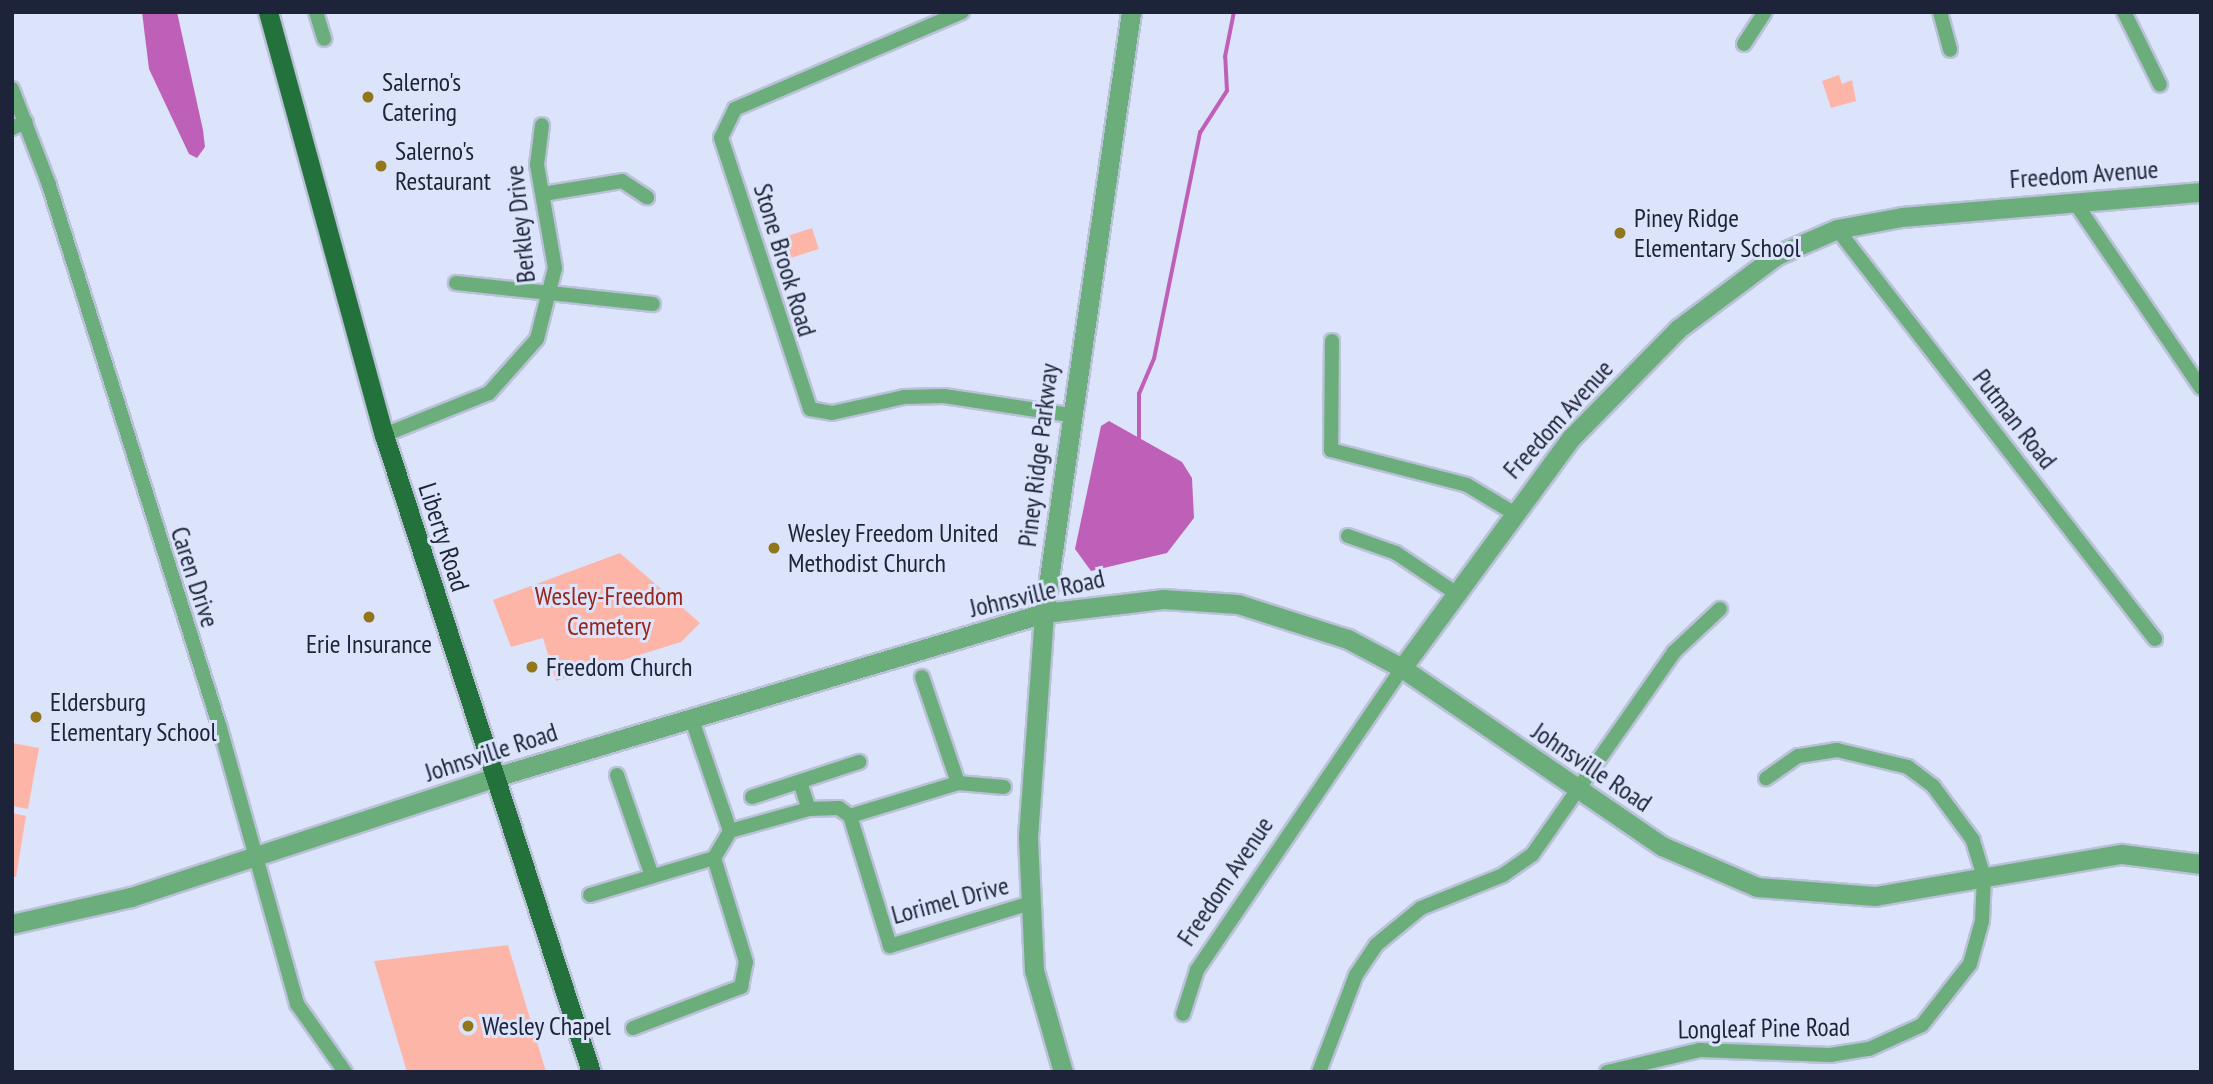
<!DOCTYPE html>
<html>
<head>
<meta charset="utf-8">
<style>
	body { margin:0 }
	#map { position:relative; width:2213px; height:1084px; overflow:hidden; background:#dce4fc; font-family:"PT Sans Narrow",sans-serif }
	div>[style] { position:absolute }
	.green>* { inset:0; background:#fdb5a8; transform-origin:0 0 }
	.water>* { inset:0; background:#bf60b8 }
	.stream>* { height:3.5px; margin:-1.75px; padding:0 1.75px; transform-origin:1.75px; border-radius:1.75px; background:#bf60b8 }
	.roads { filter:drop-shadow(2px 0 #bac1d9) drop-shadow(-2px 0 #bac1d9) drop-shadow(0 2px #bac1d9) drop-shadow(0 -2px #bac1d9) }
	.minor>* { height:14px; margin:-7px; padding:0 7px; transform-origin:7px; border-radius:7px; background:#6cae7b }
	.tertiary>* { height:19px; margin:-9.5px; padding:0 9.5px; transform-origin:9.5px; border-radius:9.5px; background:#6cae7b }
	.primary>* { height:19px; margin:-9.5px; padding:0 9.5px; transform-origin:9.5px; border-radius:9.5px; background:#23723c }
	.dots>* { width:19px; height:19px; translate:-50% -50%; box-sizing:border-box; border:4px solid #dce4fc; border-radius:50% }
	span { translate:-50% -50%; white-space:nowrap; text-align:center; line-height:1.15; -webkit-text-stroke:6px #dce4fc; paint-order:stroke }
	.poi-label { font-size:26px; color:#1d2439 }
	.left { translate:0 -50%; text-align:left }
	.street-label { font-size:26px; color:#1d2439 }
	.park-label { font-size:26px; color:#9a2619 }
	.frame { position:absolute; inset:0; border:14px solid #1d2439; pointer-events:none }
</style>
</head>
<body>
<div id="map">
	<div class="green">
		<i style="clip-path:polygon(1839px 75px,1842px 84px,1852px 80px,1856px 101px,1831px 108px,1822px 81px)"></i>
		<i style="left:812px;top:228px;width:22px;height:35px;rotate:72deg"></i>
		<i style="clip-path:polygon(620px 553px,700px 623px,681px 642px,556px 681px,543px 638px,511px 647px,493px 600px)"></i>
		<i style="clip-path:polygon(12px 743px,39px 748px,28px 809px,12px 806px)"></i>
		<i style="clip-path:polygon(12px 813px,26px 816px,16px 877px,12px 876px)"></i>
		<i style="clip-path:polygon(508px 945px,546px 1072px,407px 1072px,374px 961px)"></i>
	</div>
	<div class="water">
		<i style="clip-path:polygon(142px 12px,177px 12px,203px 130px,205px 147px,197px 158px,189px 154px,149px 69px)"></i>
		<i style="clip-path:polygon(1109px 421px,1182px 462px,1192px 478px,1194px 518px,1167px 553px,1091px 571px,1075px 549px,1101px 426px)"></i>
	</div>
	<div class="stream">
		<i style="left:1139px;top:438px;width:44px;rotate:-90deg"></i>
		<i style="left:1139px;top:394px;width:38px;rotate:-67deg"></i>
		<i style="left:1154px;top:359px;width:231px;rotate:-78.5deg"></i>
		<i style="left:1200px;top:133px;width:50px;rotate:-57.3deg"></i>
		<i style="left:1227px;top:91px;width:34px;rotate:-93deg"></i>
		<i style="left:1225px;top:57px;width:46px;rotate:-78.7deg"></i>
	</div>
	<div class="roads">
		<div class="minor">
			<i style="left:316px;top:12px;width:28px;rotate:73deg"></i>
			<i style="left:962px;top:12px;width:247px;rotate:156.9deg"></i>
			<i style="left:735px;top:109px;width:32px;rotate:116deg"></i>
			<i style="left:721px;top:138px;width:285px;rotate:71.8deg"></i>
			<i style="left:810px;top:409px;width:22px;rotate:10deg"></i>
			<i style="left:832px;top:413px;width:74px;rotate:-12.5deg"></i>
			<i style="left:904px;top:397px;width:40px;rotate:-1.4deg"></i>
			<i style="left:944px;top:396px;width:127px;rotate:8.6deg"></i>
			<i style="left:1940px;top:12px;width:39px;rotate:75deg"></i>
			<i style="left:2124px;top:12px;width:81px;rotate:63.7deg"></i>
			<i style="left:1744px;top:44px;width:38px;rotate:-57deg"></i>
			<i style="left:12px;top:89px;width:103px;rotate:68.9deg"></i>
			<i style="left:49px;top:185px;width:569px;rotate:72.52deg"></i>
			<i style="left:220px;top:728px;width:287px;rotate:74.4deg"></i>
			<i style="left:297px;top:1004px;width:83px;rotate:54.8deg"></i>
			<i style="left:12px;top:128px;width:15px;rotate:-23deg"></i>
			<i style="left:543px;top:194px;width:80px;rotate:-9.3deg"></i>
			<i style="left:622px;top:181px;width:30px;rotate:33deg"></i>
			<i style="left:2074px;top:201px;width:226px;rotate:55.8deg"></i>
			<i style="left:1837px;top:229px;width:519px;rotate:52.2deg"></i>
			<i style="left:456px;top:283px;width:198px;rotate:6.1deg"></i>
			<i style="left:1332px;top:341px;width:109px;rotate:90.5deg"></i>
			<i style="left:1331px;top:450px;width:140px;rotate:14.4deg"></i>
			<i style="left:1467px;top:485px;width:52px;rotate:31deg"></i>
			<i style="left:384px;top:435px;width:113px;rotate:-21.8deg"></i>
			<i style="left:489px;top:393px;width:72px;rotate:-48.4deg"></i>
			<i style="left:537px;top:339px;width:73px;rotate:-75.8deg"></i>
			<i style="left:555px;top:268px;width:105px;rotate:-99.9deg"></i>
			<i style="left:537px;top:165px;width:40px;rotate:-82.9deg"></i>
			<i style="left:1348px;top:536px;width:51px;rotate:19.5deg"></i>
			<i style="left:1396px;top:553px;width:70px;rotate:33.9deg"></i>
			<i style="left:922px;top:677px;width:112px;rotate:71.2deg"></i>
			<i style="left:691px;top:717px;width:120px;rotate:71.1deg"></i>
			<i style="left:617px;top:775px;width:107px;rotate:70.9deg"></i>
			<i style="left:800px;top:782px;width:28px;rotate:72deg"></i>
			<i style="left:752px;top:797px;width:113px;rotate:-18.1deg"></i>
			<i style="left:850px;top:816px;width:113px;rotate:-17deg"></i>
			<i style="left:958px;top:783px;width:46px;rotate:5deg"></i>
			<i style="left:730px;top:831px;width:82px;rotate:-15.6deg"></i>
			<i style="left:809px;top:809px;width:30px;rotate:-2deg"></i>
			<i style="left:839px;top:808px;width:14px;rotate:36deg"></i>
			<i style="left:850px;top:816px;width:136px;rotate:72.9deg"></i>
			<i style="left:890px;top:946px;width:143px;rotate:-17deg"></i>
			<i style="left:590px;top:895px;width:129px;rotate:-16.6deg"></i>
			<i style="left:714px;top:858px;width:31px;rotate:-59deg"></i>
			<i style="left:1183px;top:1014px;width:46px;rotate:-72.3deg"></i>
			<i style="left:1197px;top:970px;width:365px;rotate:-55.8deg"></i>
			<i style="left:633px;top:1028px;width:116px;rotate:-20.8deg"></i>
			<i style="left:741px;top:987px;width:25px;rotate:-79deg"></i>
			<i style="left:746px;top:962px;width:109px;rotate:-107.1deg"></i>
			<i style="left:1319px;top:1072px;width:104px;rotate:-69.1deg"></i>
			<i style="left:1356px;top:975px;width:36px;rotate:-56deg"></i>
			<i style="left:1376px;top:945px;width:58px;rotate:-39.4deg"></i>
			<i style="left:1421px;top:908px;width:88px;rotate:-21.9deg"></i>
			<i style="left:1503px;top:875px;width:35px;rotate:-35deg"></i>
			<i style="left:1532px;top:855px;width:248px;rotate:-55deg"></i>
			<i style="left:1674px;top:652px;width:63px;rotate:-43.1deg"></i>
			<i style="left:1607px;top:1072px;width:96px;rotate:-13.3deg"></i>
			<i style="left:1700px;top:1050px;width:130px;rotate:2.2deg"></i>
			<i style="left:1830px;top:1055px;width:39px;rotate:-9deg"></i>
			<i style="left:1869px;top:1049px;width:58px;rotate:-24.4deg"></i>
			<i style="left:1922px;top:1025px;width:78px;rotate:-51.8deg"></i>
			<i style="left:1970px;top:964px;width:45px;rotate:-74.4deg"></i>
			<i style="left:1982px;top:921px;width:44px;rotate:-87.4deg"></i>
			<i style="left:1984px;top:877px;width:39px;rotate:-107deg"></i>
			<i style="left:1973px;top:840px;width:67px;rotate:-126.5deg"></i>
			<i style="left:1933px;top:786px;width:31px;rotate:-143deg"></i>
			<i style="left:1908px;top:767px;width:73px;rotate:-166.5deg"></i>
			<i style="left:1837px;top:750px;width:39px;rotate:171deg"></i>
			<i style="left:1798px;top:756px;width:39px;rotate:145deg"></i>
		</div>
		<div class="tertiary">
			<i style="left:1402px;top:668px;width:285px;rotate:-53.7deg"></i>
			<i style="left:1571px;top:438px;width:153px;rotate:-45.5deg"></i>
			<i style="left:1678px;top:329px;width:124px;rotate:-36.8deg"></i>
			<i style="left:1777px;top:255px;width:65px;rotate:-23.4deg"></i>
			<i style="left:1837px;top:229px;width:66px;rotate:-10.5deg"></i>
			<i style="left:1902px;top:217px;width:300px;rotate:-4.8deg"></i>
			<i style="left:12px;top:924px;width:122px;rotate:-12.8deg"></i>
			<i style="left:131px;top:897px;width:383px;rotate:-18.2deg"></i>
			<i style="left:495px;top:777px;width:573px;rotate:-16.63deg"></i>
			<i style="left:1044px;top:613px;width:120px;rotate:-6.7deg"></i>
			<i style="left:1163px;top:599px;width:75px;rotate:3.8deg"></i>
			<i style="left:1238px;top:604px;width:115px;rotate:17.7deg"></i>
			<i style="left:1348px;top:639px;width:61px;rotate:28.2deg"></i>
			<i style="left:1402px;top:668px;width:315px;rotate:34.4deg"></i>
			<i style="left:1662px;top:846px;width:103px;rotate:23.3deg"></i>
			<i style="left:1757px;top:887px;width:118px;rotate:4.4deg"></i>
			<i style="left:1875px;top:896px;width:251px;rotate:-9.7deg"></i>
			<i style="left:2122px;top:854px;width:80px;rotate:7.2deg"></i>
			<i style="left:1063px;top:1072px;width:106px;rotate:-105.9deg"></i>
			<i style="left:1034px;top:970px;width:133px;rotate:-92.6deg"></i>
			<i style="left:1028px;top:837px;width:225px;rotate:-85.9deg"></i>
			<i style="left:1044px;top:613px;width:607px;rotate:-81.76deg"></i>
		</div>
		<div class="primary">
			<i style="left:268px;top:12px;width:439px;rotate:74.7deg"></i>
			<i style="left:384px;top:435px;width:670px;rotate:72deg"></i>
		</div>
	</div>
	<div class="dots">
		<i style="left:368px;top:97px;background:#92761c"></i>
		<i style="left:381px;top:166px;background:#92761c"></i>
		<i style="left:1620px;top:233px;background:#92761c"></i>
		<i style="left:774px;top:548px;background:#92761c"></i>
		<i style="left:369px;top:617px;background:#92761c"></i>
		<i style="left:532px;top:667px;background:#92761c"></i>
		<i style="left:36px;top:717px;background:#92761c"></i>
		<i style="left:468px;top:1026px;background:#92761c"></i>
	</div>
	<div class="poi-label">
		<span class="left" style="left:382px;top:97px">Salerno's<br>Catering</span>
		<span class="left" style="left:395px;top:166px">Salerno's<br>Restaurant</span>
		<span class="left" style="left:1634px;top:233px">Piney Ridge<br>Elementary School</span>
		<span class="left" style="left:788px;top:548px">Wesley Freedom United<br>Methodist Church</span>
		<span style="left:369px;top:644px">Erie Insurance</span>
		<span class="left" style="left:546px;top:667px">Freedom Church</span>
		<span class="left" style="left:50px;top:717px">Eldersburg<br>Elementary School</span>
		<span class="left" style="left:482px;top:1026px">Wesley Chapel</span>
	</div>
	<div class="street-label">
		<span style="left:2084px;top:174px;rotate:-4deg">Freedom Avenue</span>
		<span style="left:520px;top:224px;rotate:-96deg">Berkley Drive</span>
		<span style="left:785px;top:260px;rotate:73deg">Stone Brook Road</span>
		<span style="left:1558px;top:419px;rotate:-48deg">Freedom Avenue</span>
		<span style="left:2015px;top:419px;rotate:52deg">Putman Road</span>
		<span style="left:1038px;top:455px;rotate:-83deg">Piney Ridge Parkway</span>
		<span style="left:444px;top:537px;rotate:72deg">Liberty Road</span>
		<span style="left:195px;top:577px;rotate:72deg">Caren Drive</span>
		<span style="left:1037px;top:593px;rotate:-13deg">Johnsville Road</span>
		<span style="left:491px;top:752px;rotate:-18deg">Johnsville Road</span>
		<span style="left:1592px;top:767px;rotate:34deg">Johnsville Road</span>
		<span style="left:1225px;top:881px;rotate:-56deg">Freedom Avenue</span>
		<span style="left:950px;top:900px;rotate:-15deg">Lorimel Drive</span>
		<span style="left:1764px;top:1028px;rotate:-1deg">Longleaf Pine Road</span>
	</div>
	<div class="park-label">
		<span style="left:609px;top:611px">Wesley-Freedom<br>Cemetery</span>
	</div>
	<div class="frame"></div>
</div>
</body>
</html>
